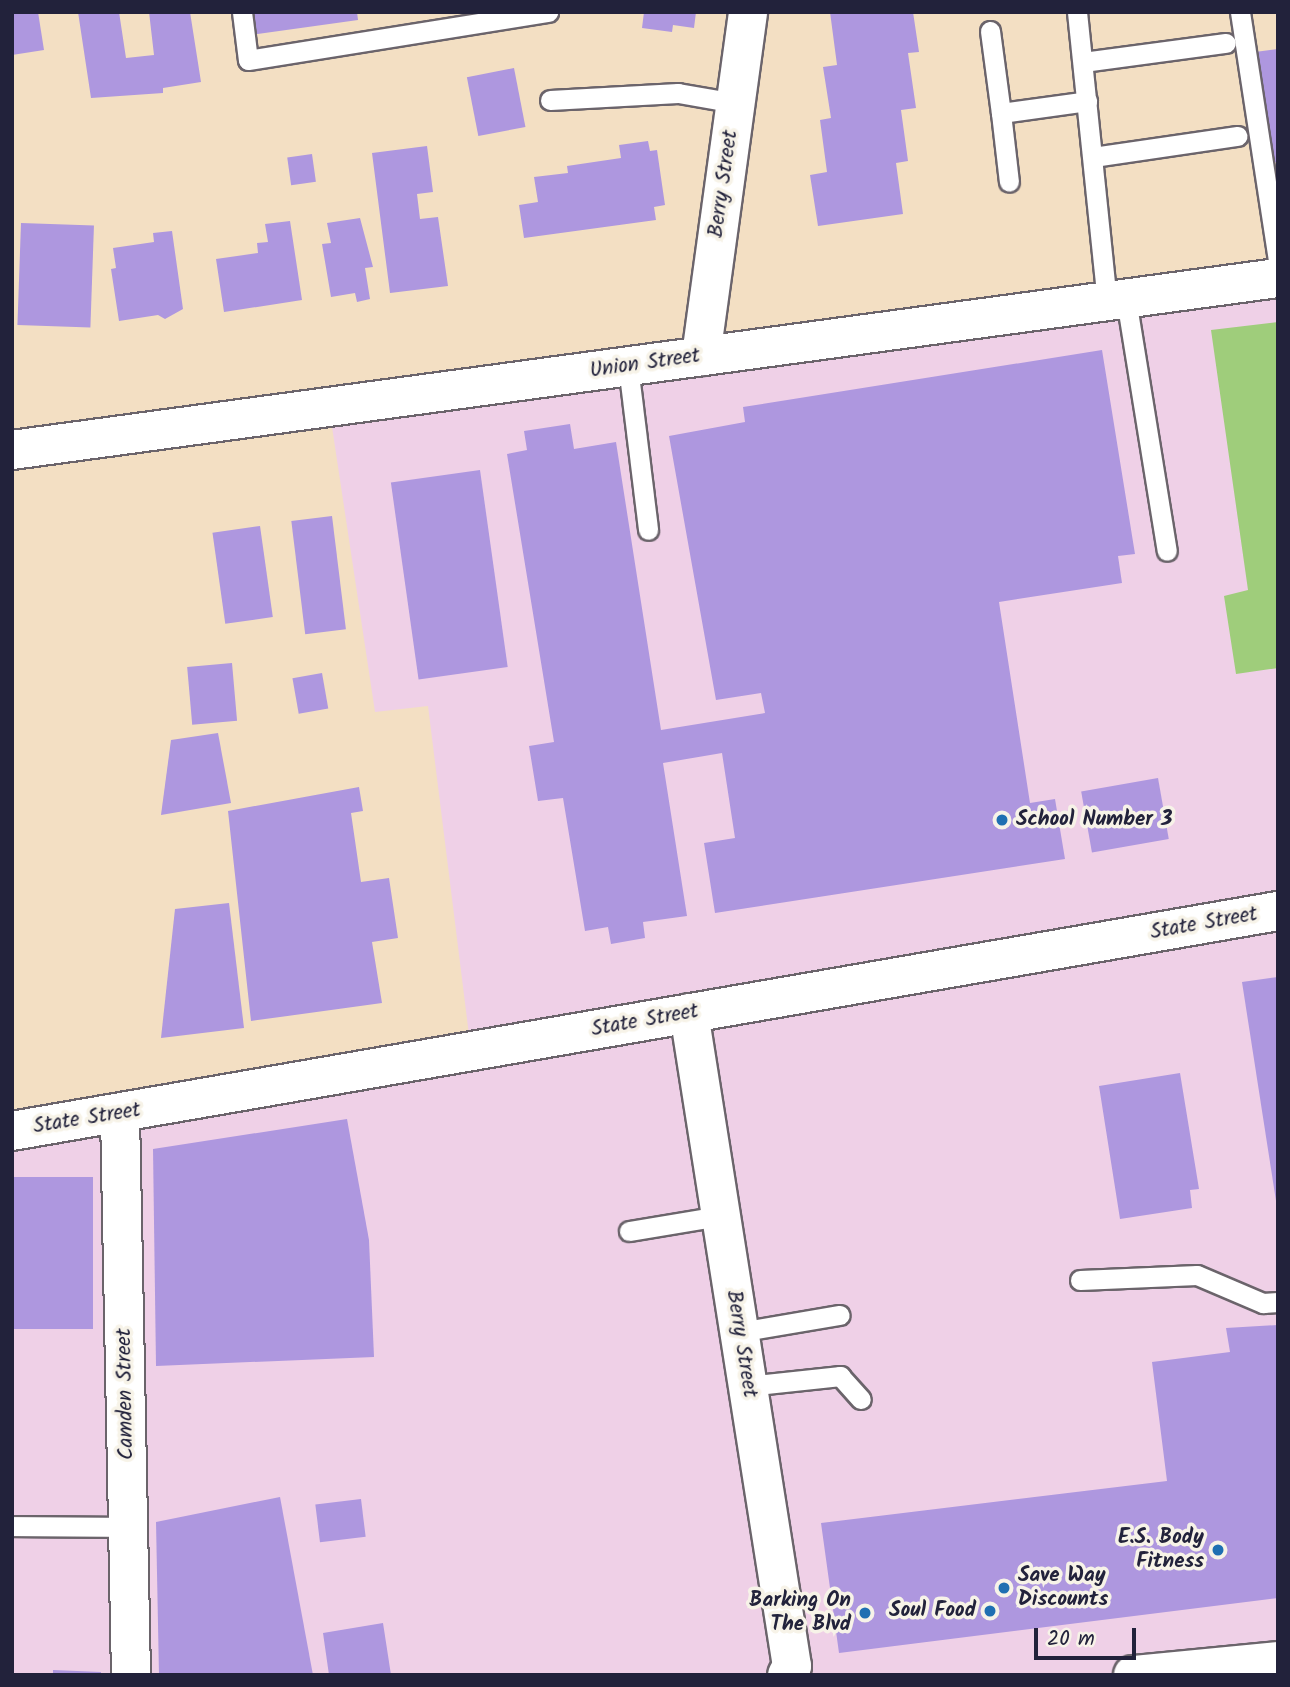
<!DOCTYPE html>
<html>
<head>
<meta charset="utf-8">
<style>
	body { margin:0 }
	#map { position:relative; width:1290px; height:1687px; overflow:hidden; background:#f3dfc3; font-family:Kalam,sans-serif }
	div>[style] { position:absolute }
	.built>* { inset:0; background:#efd0e7 }
	.green>* { inset:0; background:#9fcd7b }
	.building>* { inset:0; background:#ae97df; transform-origin:0 0 }
	.roads { filter:drop-shadow(2px 0 #6b646b) drop-shadow(-2px 0 #6b646b) drop-shadow(0 2px #6b646b) drop-shadow(0 -2px #6b646b) }
	.service>* { height:19px; margin:-9.5px; padding:0 9.5px; transform-origin:9.5px; border-radius:9.5px; background:#fff }
	.minor>* { height:38px; margin:-19px; padding:0 19px; transform-origin:19px; border-radius:19px; background:#fff }
	.tertiary>* { height:38px; margin:-19px; padding:0 19px; transform-origin:19px; border-radius:19px; background:#fff }
	.dots>* { width:19px; height:19px; translate:-50% -50%; box-sizing:border-box; border:4px solid #f7f3e8; border-radius:50% }
	span { translate:-50% -50%; white-space:nowrap; text-align:center; line-height:1.15; -webkit-text-stroke:7px #f7f3e8; paint-order:stroke }
	.street-label { font-size:21px; color:#22223b }
	.poi-label { font-size:21px; color:#22223b; font-weight:700 }
	.left { translate:0 -50%; text-align:left }
	.right { translate:-100% -50%; text-align:right }
	.frame { position:absolute; inset:0; border:14px solid #22223b; pointer-events:none }
	.scale { position:absolute; left:1034px; top:1628px; width:102px; height:32px; box-sizing:border-box; border:4px solid #22223b; border-top:0; padding-left:9px; font-size:21px; line-height:24px; white-space:nowrap; color:#22223b; -webkit-text-stroke:5px #f7f3e8; paint-order:stroke }
</style>
</head>
<body>
<div id="map">
	<div class="built">
		<i style="clip-path:polygon(1278px 278px,1278px 1675px,12px 1675px,12px 1131px,471px 1051px,428px 706px,375px 712px,329px 407px)"></i>
	</div>
	<div class="green">
		<i style="clip-path:polygon(1278px 322px,1278px 668px,1236px 674px,1224px 596px,1248px 590px,1211px 330px)"></i>
	</div>
	<div class="building">
		<i style="clip-path:polygon(12px 12px,38px 12px,44px 50px,12px 55px)"></i>
		<i style="clip-path:polygon(78px 12px,119px 12px,126px 58px,154px 55px,149px 12px,190px 12px,201px 82px,163px 88px,163px 93px,91px 98px)"></i>
		<i style="clip-path:polygon(247px 12px,357px 12px,358px 20px,250px 35px)"></i>
		<i style="clip-path:polygon(644px 12px,696px 12px,694px 28px,673px 25px,672px 32px,642px 28px)"></i>
		<i style="clip-path:polygon(830px 12px,913px 12px,919px 52px,908px 53px,916px 108px,901px 110px,908px 161px,896px 163px,903px 214px,818px 226px,810px 175px,827px 172px,820px 120px,831px 118px,823px 67px,837px 65px)"></i>
		<i style="clip-path:polygon(1278px 49px,1278px 162px,1270px 163px,1255px 52px)"></i>
		<i style="left:514px;top:68px;width:60px;height:48px;rotate:79deg"></i>
		<i style="clip-path:polygon(648px 141px,650px 151px,657px 150px,665px 205px,654px 207px,656px 220px,524px 238px,519px 205px,538px 202px,534px 177px,568px 173px,567px 166px,621px 158px,619px 145px)"></i>
		<i style="clip-path:polygon(427px 146px,433px 192px,417px 194px,420px 219px,438px 217px,448px 286px,390px 293px,372px 153px)"></i>
		<i style="left:312px;top:154px;width:28px;height:25px;rotate:82deg"></i>
		<i style="clip-path:polygon(360px 218px,373px 267px,365px 268px,370px 299px,357px 302px,355px 293px,331px 297px,322px 244px,331px 243px,327px 223px)"></i>
		<i style="clip-path:polygon(290px 221px,302px 300px,224px 312px,216px 259px,258px 253px,257px 243px,268px 242px,265px 224px)"></i>
		<i style="left:21px;top:223px;width:73px;height:102px;rotate:2deg"></i>
		<i style="clip-path:polygon(172px 231px,183px 309px,165px 319px,158px 315px,119px 321px,111px 269px,116px 268px,113px 248px,154px 242px,153px 233px)"></i>
		<i style="clip-path:polygon(1102px 350px,1135px 554px,1118px 556px,1122px 583px,999px 602px,1030px 803px,1055px 799px,1065px 859px,715px 913px,704px 843px,735px 838px,722px 753px,663px 763px,687px 916px,643px 922px,645px 938px,611px 944px,608px 927px,585px 931px,563px 798px,538px 801px,529px 746px,554px 742px,507px 454px,527px 450px,524px 431px,570px 424px,574px 449px,616px 442px,661px 730px,765px 713px,761px 693px,716px 700px,669px 436px,745px 422px,743px 407px)"></i>
		<i style="left:480px;top:470px;width:199px;height:90px;rotate:82deg"></i>
		<i style="left:332px;top:516px;width:114px;height:41px;rotate:83deg"></i>
		<i style="left:260px;top:526px;width:92px;height:48px;rotate:82deg"></i>
		<i style="left:232px;top:663px;width:58px;height:45px;rotate:85deg"></i>
		<i style="left:322px;top:673px;width:36px;height:30px;rotate:80deg"></i>
		<i style="clip-path:polygon(218px 733px,231px 803px,161px 815px,171px 740px)"></i>
		<i style="left:1158px;top:778px;width:62px;height:78px;rotate:80deg"></i>
		<i style="clip-path:polygon(359px 787px,363px 811px,351px 813px,361px 882px,389px 878px,398px 938px,372px 942px,382px 1003px,251px 1021px,228px 811px)"></i>
		<i style="clip-path:polygon(229px 903px,244px 1028px,161px 1038px,175px 909px)"></i>
		<i style="clip-path:polygon(1278px 977px,1278px 1200px,1276px 1201px,1242px 982px)"></i>
		<i style="clip-path:polygon(1180px 1073px,1199px 1189px,1190px 1190px,1192px 1208px,1120px 1219px,1099px 1086px)"></i>
		<i style="clip-path:polygon(347px 1119px,369px 1240px,374px 1357px,156px 1366px,153px 1149px)"></i>
		<i style="left:93px;top:1177px;width:152px;height:81px;rotate:90deg"></i>
		<i style="clip-path:polygon(1278px 1325px,1278px 1598px,839px 1653px,821px 1523px,1167px 1481px,1152px 1362px,1230px 1352px,1226px 1328px)"></i>
		<i style="clip-path:polygon(280px 1497px,313px 1675px,159px 1675px,156px 1522px)"></i>
		<i style="left:361px;top:1499px;width:38px;height:46px;rotate:83deg"></i>
		<i style="clip-path:polygon(383px 1623px,391px 1675px,329px 1675px,323px 1633px)"></i>
		<i style="clip-path:polygon(53px 1670px,101px 1672px,101px 1675px,53px 1675px)"></i>
	</div>
	<div class="roads">
		<div class="service">
			<i style="left:242px;top:12px;width:48px;rotate:82.9deg"></i>
			<i style="left:248px;top:60px;width:304px;rotate:-9.1deg"></i>
			<i style="left:1077px;top:12px;width:291px;rotate:84.1deg"></i>
			<i style="left:1240px;top:12px;width:252px;rotate:81.3deg"></i>
			<i style="left:990px;top:31px;width:83px;rotate:82.4deg"></i>
			<i style="left:1001px;top:113px;width:87px;rotate:-7.9deg"></i>
			<i style="left:1083px;top:62px;width:144px;rotate:-7.6deg"></i>
			<i style="left:550px;top:100px;width:128px;rotate:-3.1deg"></i>
			<i style="left:678px;top:93px;width:59px;rotate:9.8deg"></i>
			<i style="left:1001px;top:113px;width:69px;rotate:83.4deg"></i>
			<i style="left:1093px;top:157px;width:146px;rotate:-8.3deg"></i>
			<i style="left:1126px;top:299px;width:255px;rotate:80.8deg"></i>
			<i style="left:628px;top:366px;width:165px;rotate:83deg"></i>
			<i style="left:629px;top:1231px;width:92px;rotate:-9.4deg"></i>
			<i style="left:1080px;top:1280px;width:117px;rotate:-2.4deg"></i>
			<i style="left:1197px;top:1275px;width:72px;rotate:23deg"></i>
			<i style="left:1263px;top:1303px;width:15px;rotate:-4deg"></i>
			<i style="left:739px;top:1332px;width:102px;rotate:-9.6deg"></i>
			<i style="left:747px;top:1386px;width:94px;rotate:-6.1deg"></i>
			<i style="left:840px;top:1376px;width:31px;rotate:48deg"></i>
			<i style="left:12px;top:1526px;width:116px;rotate:0.5deg"></i>
		</div>
		<div class="minor">
			<i style="left:701px;top:356px;width:347px;rotate:-82.2deg"></i>
			<i style="left:12px;top:450px;width:1278px;rotate:-7.74deg"></i>
			<i style="left:689px;top:1013px;width:661px;rotate:81.04deg"></i>
			<i style="left:792px;top:1666px;width:10px;rotate:119deg"></i>
			<i style="left:120px;top:1114px;width:561px;rotate:88.88deg"></i>
		</div>
		<div class="tertiary">
			<i style="left:12px;top:1131px;width:1285px;rotate:-9.86deg"></i>
			<i style="left:1133px;top:1675px;width:146px;rotate:-5.5deg"></i>
		</div>
	</div>
	<div class="dots">
		<i style="left:1002px;top:820px;background:#1f6fb2"></i>
		<i style="left:1218px;top:1550px;background:#1f6fb2"></i>
		<i style="left:1004px;top:1588px;background:#1f6fb2"></i>
		<i style="left:990px;top:1611px;background:#1f6fb2"></i>
		<i style="left:865px;top:1613px;background:#1f6fb2"></i>
	</div>
	<div class="street-label">
		<span style="left:724px;top:184px;rotate:-82deg">Berry Street</span>
		<span style="left:645px;top:364px;rotate:-8deg">Union Street</span>
		<span style="left:1204px;top:924px;rotate:-10deg">State Street</span>
		<span style="left:645px;top:1021px;rotate:-10deg">State Street</span>
		<span style="left:87px;top:1119px;rotate:-9deg">State Street</span>
		<span style="left:741px;top:1344px;rotate:81deg">Berry Street</span>
		<span style="left:126px;top:1394px;rotate:-91deg">Camden Street</span>
	</div>
	<div class="poi-label">
		<span class="left" style="left:1016px;top:820px">School Number 3</span>
		<span class="right" style="left:1204px;top:1550px">E.S. Body<br>Fitness</span>
		<span class="left" style="left:1018px;top:1588px">Save Way<br>Discounts</span>
		<span class="right" style="left:851px;top:1613px">Barking On<br>The Blvd</span>
		<span class="right" style="left:976px;top:1611px">Soul Food</span>
	</div>
	<div class="frame"></div>
	<div class="scale">20 m</div>
</div>
</body>
</html>
